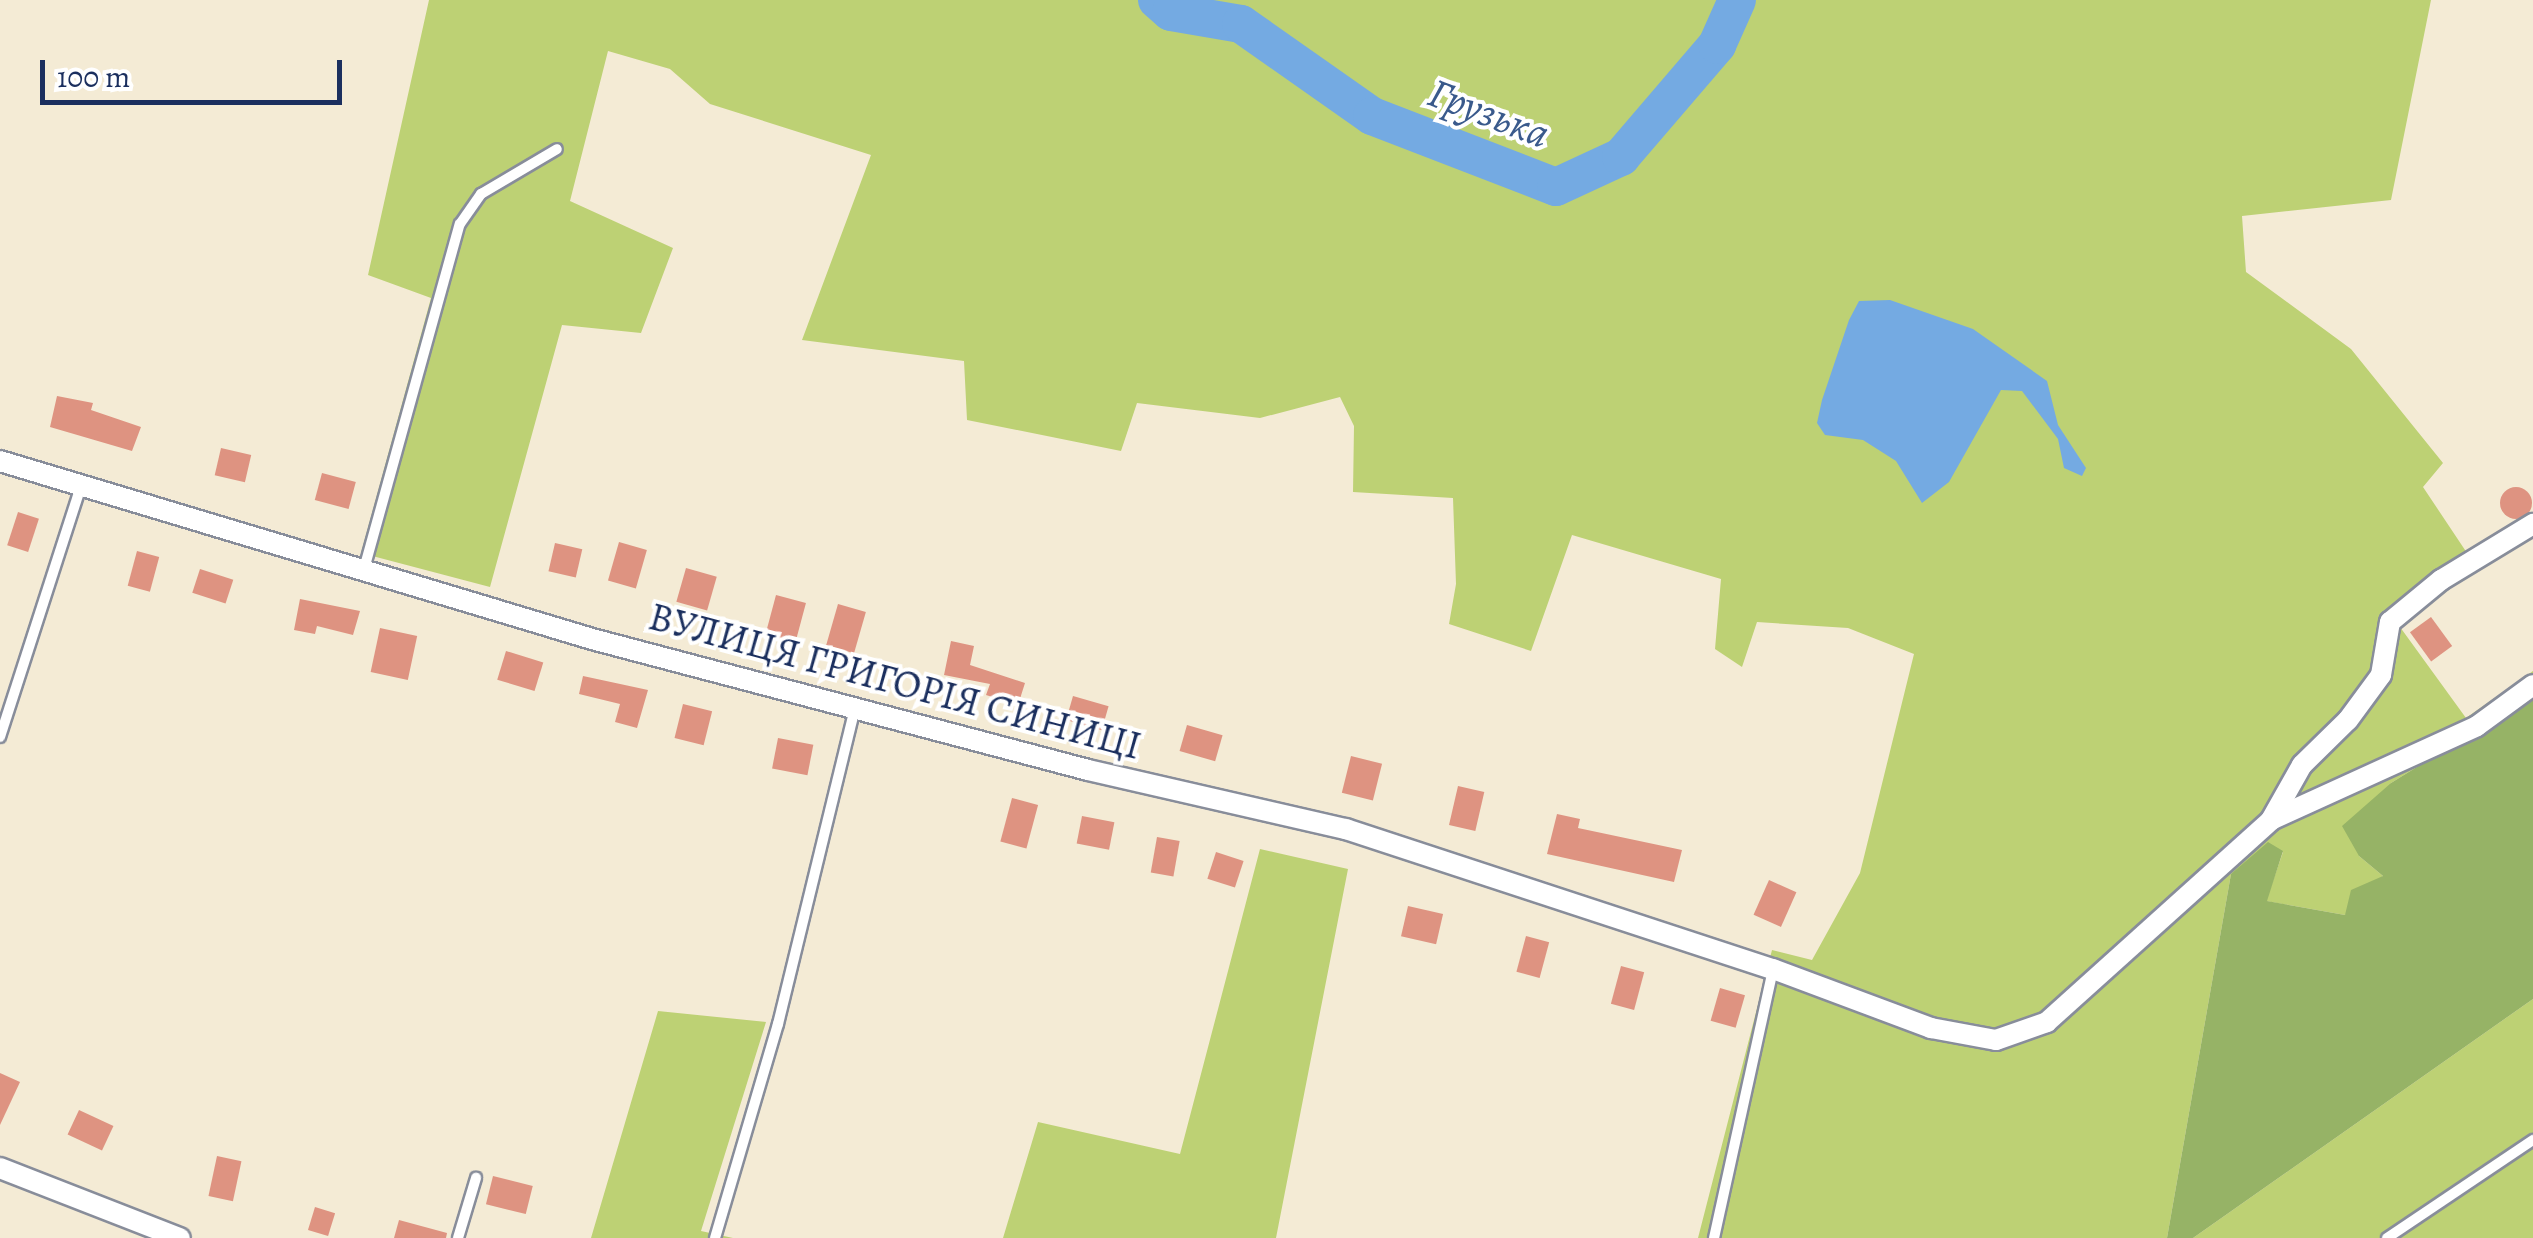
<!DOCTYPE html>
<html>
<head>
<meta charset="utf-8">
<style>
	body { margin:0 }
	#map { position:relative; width:2533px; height:1238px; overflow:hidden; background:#f4ebd5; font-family:Alegreya,serif }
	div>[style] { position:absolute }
	.green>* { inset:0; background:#bdd174 }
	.forest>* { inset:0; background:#96b366 }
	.water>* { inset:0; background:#74aae2 }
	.river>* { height:38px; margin:-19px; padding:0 19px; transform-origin:19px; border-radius:19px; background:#74aae2 }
	.building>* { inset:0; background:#de9381; transform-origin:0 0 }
	.round { border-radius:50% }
	.roads { filter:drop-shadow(2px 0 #888d9a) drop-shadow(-2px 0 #888d9a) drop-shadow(0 2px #888d9a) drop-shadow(0 -2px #888d9a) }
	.lane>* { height:10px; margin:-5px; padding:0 5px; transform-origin:5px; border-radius:5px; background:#fff }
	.street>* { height:20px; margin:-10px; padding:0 10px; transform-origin:10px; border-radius:10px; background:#fff }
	span { translate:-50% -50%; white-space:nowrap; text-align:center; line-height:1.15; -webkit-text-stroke:8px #fff; paint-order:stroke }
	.street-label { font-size:40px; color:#1b2f5e }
	.water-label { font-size:42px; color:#3a5a8c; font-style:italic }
	.scale { position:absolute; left:40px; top:60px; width:302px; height:45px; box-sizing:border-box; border:5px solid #1b2f5e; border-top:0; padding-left:12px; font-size:30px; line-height:35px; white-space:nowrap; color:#1b2f5e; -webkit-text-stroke:8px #fff; paint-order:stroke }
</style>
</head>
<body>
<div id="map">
	<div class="green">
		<i style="clip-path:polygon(429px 0,2431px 0,2391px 200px,2242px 216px,2246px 272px,2351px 349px,2443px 463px,2423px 487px,2477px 568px,2400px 627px,2466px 718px,2533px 671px,2533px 695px,2391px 783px,2359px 856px,2383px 876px,2345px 915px,2266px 901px,2283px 852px,2231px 874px,2167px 1238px,1698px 1238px,1772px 950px,1812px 960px,1860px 873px,1914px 654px,1848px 628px,1757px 622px,1742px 667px,1715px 649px,1721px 579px,1572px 535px,1531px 651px,1449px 624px,1456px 584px,1453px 498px,1353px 492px,1354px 426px,1340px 397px,1260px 418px,1137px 403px,1121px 451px,967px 420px,964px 361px,802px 340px,871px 155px,710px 104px,670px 69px,608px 51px,570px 201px,673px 248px,641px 333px,562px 325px,490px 587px,361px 553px,431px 298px,368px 275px)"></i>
		<i style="clip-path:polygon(1260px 849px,1348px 869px,1276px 1238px,1003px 1238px,1038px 1122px,1180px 1154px)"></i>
		<i style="clip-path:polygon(2533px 999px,2533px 1238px,2193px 1238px)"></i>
		<i style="clip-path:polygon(658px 1011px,766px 1022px,701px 1231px,733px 1238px,591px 1238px)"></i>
	</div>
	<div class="forest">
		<i style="clip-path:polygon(2533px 695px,2533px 999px,2193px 1238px,2167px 1238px,2231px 874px,2268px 842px,2283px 851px,2267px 901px,2345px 915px,2351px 890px,2383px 876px,2359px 856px,2342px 826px,2391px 783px)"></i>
	</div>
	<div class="water">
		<i style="clip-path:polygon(1890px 300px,1973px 329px,2047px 381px,2058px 425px,2086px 468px,2082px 476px,2064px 468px,2058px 439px,2022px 391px,2001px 390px,1949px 482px,1922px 503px,1896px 461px,1863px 440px,1825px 435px,1817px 423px,1822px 400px,1849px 320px,1859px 301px)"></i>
	</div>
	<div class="river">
		<i style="left:1157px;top:0;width:18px;rotate:41deg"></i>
		<i style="left:1171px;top:12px;width:71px;rotate:9.7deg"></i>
		<i style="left:1241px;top:24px;width:160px;rotate:35.1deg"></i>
		<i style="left:1372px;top:116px;width:197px;rotate:21.1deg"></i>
		<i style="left:1556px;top:187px;width:72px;rotate:-24.8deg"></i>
		<i style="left:1621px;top:157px;width:148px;rotate:-49.4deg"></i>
		<i style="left:1717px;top:45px;width:49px;rotate:-66deg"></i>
	</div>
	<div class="building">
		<i style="clip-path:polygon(57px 396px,93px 403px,91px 410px,141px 427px,132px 451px,50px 427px)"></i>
		<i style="left:221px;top:448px;width:31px;height:28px;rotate:13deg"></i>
		<i style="left:322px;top:473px;width:35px;height:28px;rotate:15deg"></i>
		<i class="round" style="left:2500px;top:487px;width:32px;height:32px"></i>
		<i style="left:18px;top:512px;width:22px;height:35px;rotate:18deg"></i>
		<i style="left:619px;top:542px;width:29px;height:40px;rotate:16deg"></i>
		<i style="left:555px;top:543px;width:28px;height:29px;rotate:13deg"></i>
		<i style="left:137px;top:551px;width:23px;height:36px;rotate:15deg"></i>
		<i style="left:686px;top:568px;width:32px;height:35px;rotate:16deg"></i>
		<i style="left:200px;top:569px;width:35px;height:25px;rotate:18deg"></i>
		<i style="left:776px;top:595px;width:31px;height:40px;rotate:15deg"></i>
		<i style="clip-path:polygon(300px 599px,360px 611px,353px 635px,317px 626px,315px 634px,294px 630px)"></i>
		<i style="left:838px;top:604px;width:29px;height:43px;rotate:16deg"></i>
		<i style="left:2431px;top:617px;width:36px;height:26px;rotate:54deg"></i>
		<i style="left:380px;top:628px;width:38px;height:45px;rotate:12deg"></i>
		<i style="clip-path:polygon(951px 641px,974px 646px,970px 665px,1025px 683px,1018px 705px,986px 695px,990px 684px,944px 675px)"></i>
		<i style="left:506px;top:651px;width:39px;height:30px;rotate:17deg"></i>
		<i style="clip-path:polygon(583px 676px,648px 690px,637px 728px,615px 722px,620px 704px,579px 694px)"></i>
		<i style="left:1073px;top:696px;width:37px;height:25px;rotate:16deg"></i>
		<i style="left:683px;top:704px;width:30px;height:35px;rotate:14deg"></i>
		<i style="left:1187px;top:725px;width:37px;height:27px;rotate:16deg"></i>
		<i style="left:778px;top:738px;width:36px;height:31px;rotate:11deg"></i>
		<i style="left:1351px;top:756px;width:32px;height:38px;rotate:14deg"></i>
		<i style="left:1458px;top:786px;width:27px;height:40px;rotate:13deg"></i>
		<i style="left:1012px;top:798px;width:27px;height:45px;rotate:15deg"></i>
		<i style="clip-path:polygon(1557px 814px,1580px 819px,1578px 828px,1682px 850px,1674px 882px,1547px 854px)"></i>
		<i style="left:1082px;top:816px;width:33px;height:28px;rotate:11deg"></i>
		<i style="left:1157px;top:837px;width:23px;height:36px;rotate:10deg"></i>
		<i style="left:1216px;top:852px;width:29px;height:28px;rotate:18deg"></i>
		<i style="left:1769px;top:880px;width:30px;height:38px;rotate:24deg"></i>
		<i style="left:1408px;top:906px;width:36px;height:31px;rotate:13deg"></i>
		<i style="left:1526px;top:936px;width:24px;height:37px;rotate:15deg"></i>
		<i style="left:1621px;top:966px;width:24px;height:39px;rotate:15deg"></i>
		<i style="left:1720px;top:988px;width:26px;height:34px;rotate:16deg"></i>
		<i style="clip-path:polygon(0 1073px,20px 1082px,0 1125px)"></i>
		<i style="left:79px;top:1110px;width:38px;height:27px;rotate:25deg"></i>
		<i style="left:217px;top:1156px;width:25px;height:41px;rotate:12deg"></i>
		<i style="left:493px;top:1176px;width:41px;height:29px;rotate:14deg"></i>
		<i style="left:315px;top:1207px;width:21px;height:24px;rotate:17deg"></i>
		<i style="clip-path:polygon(399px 1220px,447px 1233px,446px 1238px,394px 1238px)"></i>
	</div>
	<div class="roads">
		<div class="lane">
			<i style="left:364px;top:569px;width:358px;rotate:-74.5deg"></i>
			<i style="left:460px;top:224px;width:37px;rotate:-55deg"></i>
			<i style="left:481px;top:194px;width:88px;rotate:-30.6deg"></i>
			<i style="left:0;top:737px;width:260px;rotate:-72.1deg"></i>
			<i style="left:458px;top:1238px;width:63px;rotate:-73.3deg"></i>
			<i style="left:715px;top:1238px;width:223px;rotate:-73.6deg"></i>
			<i style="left:778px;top:1024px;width:326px;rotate:-76.3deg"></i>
			<i style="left:1714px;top:1238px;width:274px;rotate:-77.6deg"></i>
			<i style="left:2387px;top:1238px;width:176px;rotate:-33.9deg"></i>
		</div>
		<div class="street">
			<i style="left:0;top:461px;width:618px;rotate:16.73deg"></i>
			<i style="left:592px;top:639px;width:513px;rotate:14.79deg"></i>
			<i style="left:1088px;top:770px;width:265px;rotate:12.9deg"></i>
			<i style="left:1346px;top:829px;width:449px;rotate:18.2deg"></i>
			<i style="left:1773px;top:969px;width:169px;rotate:20.5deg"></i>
			<i style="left:1931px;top:1028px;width:66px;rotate:10.5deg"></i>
			<i style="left:1996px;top:1040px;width:54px;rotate:-19.4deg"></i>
			<i style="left:2047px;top:1022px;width:302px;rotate:-42deg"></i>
			<i style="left:2271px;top:820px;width:226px;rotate:-24.5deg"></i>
			<i style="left:2477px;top:726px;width:69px;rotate:-36.2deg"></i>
			<i style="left:2271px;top:820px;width:63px;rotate:-60.6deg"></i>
			<i style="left:2302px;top:765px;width:64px;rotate:-44.4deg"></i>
			<i style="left:2348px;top:720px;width:56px;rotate:-53.7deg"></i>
			<i style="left:2381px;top:675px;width:54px;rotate:-80.4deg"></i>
			<i style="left:2390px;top:622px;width:66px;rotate:-39.5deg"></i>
			<i style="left:2441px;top:580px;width:108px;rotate:-31.3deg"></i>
			<i style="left:0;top:1168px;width:193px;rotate:21.3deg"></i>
		</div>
	</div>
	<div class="street-label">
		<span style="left:895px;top:681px;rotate:15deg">ВУЛИЦЯ ГРИГОРІЯ СИНИЦІ</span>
	</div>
	<div class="water-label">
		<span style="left:1489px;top:113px;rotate:21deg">Грузька</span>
	</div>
	<div class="scale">100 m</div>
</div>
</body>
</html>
